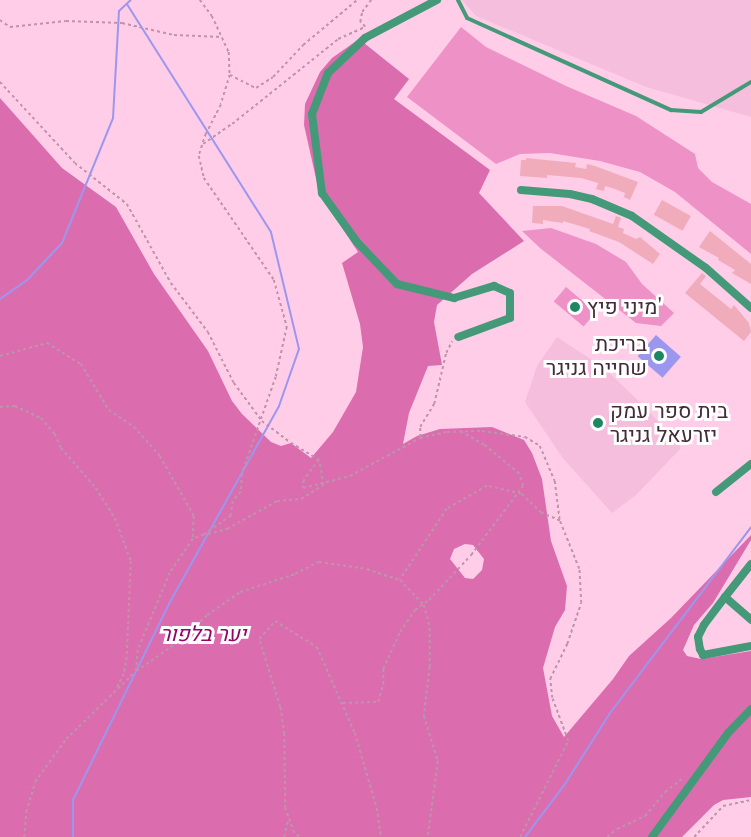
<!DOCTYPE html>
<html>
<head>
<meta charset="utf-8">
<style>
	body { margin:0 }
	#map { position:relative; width:751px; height:837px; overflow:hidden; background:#ffcde8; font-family:"Libre Baskerville",Heebo,serif }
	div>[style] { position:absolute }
	.built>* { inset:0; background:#f4bedc }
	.green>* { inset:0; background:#ee91c6; transform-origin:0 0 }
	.forest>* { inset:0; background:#db6daf }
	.water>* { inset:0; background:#9c97ee; transform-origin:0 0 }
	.stream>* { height:2px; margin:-1px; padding:0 1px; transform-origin:1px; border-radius:1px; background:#9c97ee }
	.building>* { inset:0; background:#f0acba; transform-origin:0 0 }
	.path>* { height:1.5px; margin-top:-0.75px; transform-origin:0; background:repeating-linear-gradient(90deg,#bd94aa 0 3px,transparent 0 6px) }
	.service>* { height:4px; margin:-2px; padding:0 2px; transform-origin:2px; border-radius:2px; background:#449978 }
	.minor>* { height:8px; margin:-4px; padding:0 4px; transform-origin:4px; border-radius:4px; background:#449978 }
	.dots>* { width:16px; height:16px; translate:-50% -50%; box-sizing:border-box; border:3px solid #fff; border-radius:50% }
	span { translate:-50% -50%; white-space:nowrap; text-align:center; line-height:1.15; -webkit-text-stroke:6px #fff; paint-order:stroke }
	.poi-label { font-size:21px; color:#432b38 }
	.left { translate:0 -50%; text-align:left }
	.right { translate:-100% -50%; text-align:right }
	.park-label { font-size:21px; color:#94046b; font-style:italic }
</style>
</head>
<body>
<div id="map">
	<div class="built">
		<i style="clip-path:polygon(462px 0,751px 0,751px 117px,646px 87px,476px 16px)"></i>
		<i style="clip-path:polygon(557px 337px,604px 368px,648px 410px,681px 448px,636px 495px,612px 513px,562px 457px,525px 402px,537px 366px)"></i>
	</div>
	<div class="green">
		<i style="clip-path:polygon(461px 27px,486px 47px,566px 86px,636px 116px,695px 154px,698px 168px,712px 182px,751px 204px,751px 254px,675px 192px,640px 172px,600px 161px,550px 153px,520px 154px,496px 164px,407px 97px)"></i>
		<i style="clip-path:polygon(551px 228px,596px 244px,626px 262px,642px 284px,674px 313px,661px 326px,636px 323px,540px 248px,522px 231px)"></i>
		<i style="left:566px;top:287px;width:39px;height:19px;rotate:40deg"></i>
	</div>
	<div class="forest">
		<i style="clip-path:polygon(evenodd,359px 39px,409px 79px,394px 99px,490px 170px,479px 193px,524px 241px,472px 274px,437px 305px,434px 322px,442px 365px,428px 366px,409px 413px,403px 444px,417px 436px,440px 429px,492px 427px,524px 440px,532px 453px,542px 479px,551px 541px,567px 586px,565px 610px,555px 627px,543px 668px,552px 716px,564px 737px,613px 679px,629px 656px,671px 618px,751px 535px,751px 540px,713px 603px,694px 625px,683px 650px,687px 656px,701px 659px,751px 651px,751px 797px,723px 800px,714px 805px,682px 837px,0 837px,0 98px,62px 168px,116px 207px,154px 274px,208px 351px,232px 401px,242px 414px,271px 442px,281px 446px,291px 443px,311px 458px,333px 432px,356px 392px,363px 347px,360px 324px,342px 263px,358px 252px,331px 211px,317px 183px,304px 125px,305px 104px,320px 72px,332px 58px,359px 39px,465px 544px,473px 545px,484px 559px,482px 570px,473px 579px,465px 578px,450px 559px,454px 549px,465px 544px)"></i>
	</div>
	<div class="water">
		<i style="left:656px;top:335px;width:33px;height:28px;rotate:41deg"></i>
	</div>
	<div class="stream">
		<i style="left:0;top:299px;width:33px;rotate:-35deg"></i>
		<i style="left:27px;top:280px;width:51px;rotate:-46.6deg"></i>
		<i style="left:62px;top:243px;width:135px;rotate:-67.8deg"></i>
		<i style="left:113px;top:118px;width:107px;rotate:-86.8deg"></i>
		<i style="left:119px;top:11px;width:16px;rotate:-43deg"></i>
		<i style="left:73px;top:837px;width:37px;rotate:-90deg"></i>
		<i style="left:73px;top:800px;width:220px;rotate:-63.9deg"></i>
		<i style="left:170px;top:602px;width:224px;rotate:-60.9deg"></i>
		<i style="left:279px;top:406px;width:60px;rotate:-70.7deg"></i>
		<i style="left:299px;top:349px;width:120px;rotate:-103.5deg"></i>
		<i style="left:271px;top:232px;width:270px;rotate:-122.3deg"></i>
		<i style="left:525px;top:837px;width:66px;rotate:-53deg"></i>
		<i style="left:565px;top:784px;width:84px;rotate:-57.6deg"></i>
		<i style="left:610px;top:713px;width:233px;rotate:-52.8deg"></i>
	</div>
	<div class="building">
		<i style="clip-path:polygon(526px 158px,576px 163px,575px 167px,586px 169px,587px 164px,595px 166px,638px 182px,630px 200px,624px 197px,625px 193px,612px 188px,605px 186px,604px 191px,596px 189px,598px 183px,581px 178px,547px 175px,547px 178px,520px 176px,521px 160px,526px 160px)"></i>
		<i style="left:662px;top:200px;width:33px;height:17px;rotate:29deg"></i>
		<i style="clip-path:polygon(533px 206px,562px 206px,613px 224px,616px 216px,621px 218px,618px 227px,624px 229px,623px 233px,636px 239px,640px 237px,660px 254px,653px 264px,619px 242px,589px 231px,590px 229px,563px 221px,563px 223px,543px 220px,543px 224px,532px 223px)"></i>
		<i style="clip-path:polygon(710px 231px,751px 264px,751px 284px,732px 273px,735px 270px,718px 260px,719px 258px,699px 247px)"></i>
		<i style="clip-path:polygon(702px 273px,706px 276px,700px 284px,731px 309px,734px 305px,749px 323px,751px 332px,744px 341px,685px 293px)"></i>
	</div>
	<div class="path">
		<i style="left:200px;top:0;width:20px;rotate:53deg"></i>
		<i style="left:212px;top:16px;width:40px;rotate:65deg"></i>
		<i style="left:229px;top:52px;width:23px;rotate:88deg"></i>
		<i style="left:230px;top:75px;width:31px;rotate:107deg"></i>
		<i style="left:221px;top:105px;width:33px;rotate:117deg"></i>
		<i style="left:206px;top:134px;width:23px;rotate:108deg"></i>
		<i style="left:199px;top:156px;width:23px;rotate:77deg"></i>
		<i style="left:204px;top:178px;width:124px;rotate:55.5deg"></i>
		<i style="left:274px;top:280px;width:49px;rotate:74.5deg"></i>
		<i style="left:287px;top:327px;width:51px;rotate:102.4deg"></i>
		<i style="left:276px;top:377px;width:103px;rotate:109.3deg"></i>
		<i style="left:242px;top:474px;width:18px;rotate:93deg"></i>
		<i style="left:241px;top:492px;width:12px;rotate:132deg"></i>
		<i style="left:233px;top:501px;width:15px;rotate:98deg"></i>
		<i style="left:231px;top:516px;width:33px;rotate:145deg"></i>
		<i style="left:204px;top:535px;width:12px;rotate:160deg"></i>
		<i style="left:193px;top:539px;width:41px;rotate:124.1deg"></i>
		<i style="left:170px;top:573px;width:83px;rotate:112.6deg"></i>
		<i style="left:138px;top:650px;width:21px;rotate:95deg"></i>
		<i style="left:136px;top:671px;width:51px;rotate:-34.6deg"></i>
		<i style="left:178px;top:642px;width:40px;rotate:-43deg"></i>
		<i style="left:207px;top:615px;width:40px;rotate:-34.9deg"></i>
		<i style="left:240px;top:592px;width:58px;rotate:-18.1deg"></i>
		<i style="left:295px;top:574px;width:27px;rotate:-27deg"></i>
		<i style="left:319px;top:562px;width:49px;rotate:8.3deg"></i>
		<i style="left:367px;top:569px;width:34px;rotate:19deg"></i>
		<i style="left:0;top:20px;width:12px;rotate:35deg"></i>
		<i style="left:10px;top:27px;width:56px;rotate:-6.1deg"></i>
		<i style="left:66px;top:21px;width:56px;rotate:2deg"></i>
		<i style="left:122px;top:23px;width:53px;rotate:13deg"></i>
		<i style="left:174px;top:35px;width:48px;rotate:2.4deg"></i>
		<i style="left:230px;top:75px;width:29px;rotate:27deg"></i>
		<i style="left:256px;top:88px;width:20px;rotate:-33deg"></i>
		<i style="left:273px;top:77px;width:44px;rotate:-46.8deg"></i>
		<i style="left:303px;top:45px;width:70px;rotate:-39.8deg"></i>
		<i style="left:0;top:82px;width:110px;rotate:47.2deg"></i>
		<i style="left:75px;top:163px;width:66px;rotate:38.3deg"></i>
		<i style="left:127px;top:204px;width:90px;rotate:60.9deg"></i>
		<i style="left:171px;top:283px;width:61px;rotate:52.9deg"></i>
		<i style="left:208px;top:332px;width:57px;rotate:63deg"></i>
		<i style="left:234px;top:383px;width:47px;rotate:53.6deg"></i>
		<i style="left:262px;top:421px;width:36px;rotate:37deg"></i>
		<i style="left:291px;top:443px;width:33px;rotate:31deg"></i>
		<i style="left:319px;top:460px;width:25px;rotate:127deg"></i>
		<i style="left:304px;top:480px;width:8px;rotate:97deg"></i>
		<i style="left:303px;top:488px;width:49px;rotate:-14.3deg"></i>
		<i style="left:350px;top:476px;width:80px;rotate:-28.5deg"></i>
		<i style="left:420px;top:438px;width:28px;rotate:-13deg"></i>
		<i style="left:447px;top:432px;width:35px;rotate:-2deg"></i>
		<i style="left:482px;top:431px;width:43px;rotate:7.9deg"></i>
		<i style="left:525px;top:437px;width:17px;rotate:31deg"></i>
		<i style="left:540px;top:446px;width:38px;rotate:67deg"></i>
		<i style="left:555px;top:481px;width:40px;rotate:82.9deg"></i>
		<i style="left:560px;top:521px;width:21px;rotate:-157deg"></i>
		<i style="left:541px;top:513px;width:28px;rotate:-136deg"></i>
		<i style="left:521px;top:494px;width:35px;rotate:-167deg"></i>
		<i style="left:487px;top:486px;width:46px;rotate:150.1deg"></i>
		<i style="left:447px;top:509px;width:85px;rotate:123.5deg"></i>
		<i style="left:400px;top:580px;width:35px;rotate:46deg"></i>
		<i style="left:424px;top:605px;width:24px;rotate:75deg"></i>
		<i style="left:430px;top:628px;width:39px;rotate:90deg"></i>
		<i style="left:430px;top:667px;width:49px;rotate:97deg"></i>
		<i style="left:424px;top:716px;width:47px;rotate:72.7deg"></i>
		<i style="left:438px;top:761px;width:77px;rotate:97.5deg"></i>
		<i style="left:203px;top:144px;width:35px;rotate:-35deg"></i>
		<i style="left:232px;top:124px;width:136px;rotate:-38.7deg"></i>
		<i style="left:338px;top:39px;width:30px;rotate:-24deg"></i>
		<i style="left:365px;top:27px;width:7px;rotate:-135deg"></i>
		<i style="left:360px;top:22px;width:10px;rotate:-79deg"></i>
		<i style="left:362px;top:12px;width:15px;rotate:-53deg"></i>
		<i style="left:0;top:356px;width:49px;rotate:-15.5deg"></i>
		<i style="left:47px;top:343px;width:40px;rotate:32deg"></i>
		<i style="left:81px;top:364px;width:54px;rotate:58.7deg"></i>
		<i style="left:109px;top:410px;width:30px;rotate:34deg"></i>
		<i style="left:134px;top:427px;width:39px;rotate:48deg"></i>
		<i style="left:160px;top:456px;width:69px;rotate:60.5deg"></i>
		<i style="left:194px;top:516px;width:22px;rotate:93deg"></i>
		<i style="left:0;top:407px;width:15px;rotate:-4deg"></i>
		<i style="left:15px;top:406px;width:29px;rotate:25deg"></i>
		<i style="left:41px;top:418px;width:21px;rotate:49deg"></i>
		<i style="left:55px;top:434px;width:15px;rotate:67deg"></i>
		<i style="left:61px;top:448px;width:53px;rotate:48.8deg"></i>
		<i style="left:96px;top:488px;width:36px;rotate:58deg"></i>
		<i style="left:115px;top:518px;width:46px;rotate:69.6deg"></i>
		<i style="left:131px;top:561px;width:96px;rotate:92.4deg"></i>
		<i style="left:127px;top:657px;width:17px;rotate:100deg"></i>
		<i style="left:124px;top:674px;width:18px;rotate:117deg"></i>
		<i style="left:420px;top:437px;width:10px;rotate:-90deg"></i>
		<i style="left:420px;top:427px;width:27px;rotate:-59deg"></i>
		<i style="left:434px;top:404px;width:52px;rotate:-76.8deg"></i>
		<i style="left:446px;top:353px;width:13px;rotate:-63deg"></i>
		<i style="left:208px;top:534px;width:20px;rotate:-15deg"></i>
		<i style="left:227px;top:529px;width:57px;rotate:-29.2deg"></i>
		<i style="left:277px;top:501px;width:24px;rotate:-5deg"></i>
		<i style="left:301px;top:499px;width:26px;rotate:-32deg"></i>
		<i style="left:323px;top:485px;width:25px;rotate:-99deg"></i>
		<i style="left:343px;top:703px;width:35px;rotate:-2deg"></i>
		<i style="left:378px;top:702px;width:19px;rotate:-74deg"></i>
		<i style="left:383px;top:684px;width:15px;rotate:-90deg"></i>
		<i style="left:383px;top:669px;width:41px;rotate:-65.3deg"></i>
		<i style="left:400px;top:632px;width:27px;rotate:-56deg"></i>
		<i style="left:415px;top:610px;width:17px;rotate:-36deg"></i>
		<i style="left:429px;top:600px;width:62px;rotate:-47deg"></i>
		<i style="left:471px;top:555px;width:86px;rotate:-53deg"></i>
		<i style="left:523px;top:486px;width:13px;rotate:-108deg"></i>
		<i style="left:519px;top:474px;width:45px;rotate:-140.4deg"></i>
		<i style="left:484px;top:445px;width:26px;rotate:-151deg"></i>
		<i style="left:24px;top:837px;width:25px;rotate:-85deg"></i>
		<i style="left:26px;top:812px;width:31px;rotate:-73deg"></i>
		<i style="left:35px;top:782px;width:53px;rotate:-54.2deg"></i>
		<i style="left:66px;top:739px;width:96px;rotate:-44.2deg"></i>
		<i style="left:284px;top:837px;width:18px;rotate:-77deg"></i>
		<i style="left:299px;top:837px;width:6px;rotate:-141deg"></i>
		<i style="left:294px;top:833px;width:27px;rotate:-110deg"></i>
		<i style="left:285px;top:808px;width:74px;rotate:-90.8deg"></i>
		<i style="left:284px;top:734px;width:27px;rotate:-98deg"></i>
		<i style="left:280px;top:707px;width:71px;rotate:-107.2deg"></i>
		<i style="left:259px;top:639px;width:24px;rotate:-48deg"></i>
		<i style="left:275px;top:621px;width:49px;rotate:31.8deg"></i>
		<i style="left:317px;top:647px;width:94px;rotate:66.2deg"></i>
		<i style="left:355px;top:733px;width:78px;rotate:73.7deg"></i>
		<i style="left:377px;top:808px;width:29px;rotate:82deg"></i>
		<i style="left:520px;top:837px;width:107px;rotate:-63.4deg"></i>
		<i style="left:568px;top:741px;width:46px;rotate:-110.4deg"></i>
		<i style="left:552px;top:698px;width:19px;rotate:-96deg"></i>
		<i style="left:550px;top:679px;width:39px;rotate:-64deg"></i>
		<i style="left:567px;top:644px;width:43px;rotate:-71.1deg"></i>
		<i style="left:581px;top:603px;width:34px;rotate:-93deg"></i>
		<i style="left:579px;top:569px;width:51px;rotate:-112deg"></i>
		<i style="left:607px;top:837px;width:13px;rotate:-39deg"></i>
		<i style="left:617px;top:829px;width:31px;rotate:-25deg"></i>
		<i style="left:645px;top:816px;width:31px;rotate:-50deg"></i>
		<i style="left:665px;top:792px;width:24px;rotate:-38deg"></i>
		<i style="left:694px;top:837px;width:42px;rotate:-46.9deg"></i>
		<i style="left:723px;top:806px;width:29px;rotate:-12deg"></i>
	</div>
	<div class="service">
		<i style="left:458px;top:0;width:20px;rotate:63deg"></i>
		<i style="left:467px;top:18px;width:224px;rotate:24.3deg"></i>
		<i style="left:671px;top:110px;width:30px;rotate:4deg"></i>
		<i style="left:701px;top:112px;width:58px;rotate:-31deg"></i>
	</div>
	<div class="minor">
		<i style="left:437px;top:0;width:81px;rotate:152.2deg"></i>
		<i style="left:365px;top:38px;width:51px;rotate:136.6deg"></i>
		<i style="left:328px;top:73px;width:44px;rotate:111.3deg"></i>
		<i style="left:312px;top:114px;width:80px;rotate:82.8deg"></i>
		<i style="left:322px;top:193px;width:60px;rotate:54.5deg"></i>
		<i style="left:357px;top:242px;width:58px;rotate:46.4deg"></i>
		<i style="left:397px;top:284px;width:59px;rotate:13.8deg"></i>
		<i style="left:454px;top:298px;width:42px;rotate:-16.7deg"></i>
		<i style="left:494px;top:286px;width:17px;rotate:24deg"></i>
		<i style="left:510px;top:293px;width:25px;rotate:90deg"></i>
		<i style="left:510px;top:318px;width:55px;rotate:159.9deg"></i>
		<i style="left:521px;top:190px;width:49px;rotate:4.7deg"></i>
		<i style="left:570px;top:194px;width:23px;rotate:13deg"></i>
		<i style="left:592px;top:199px;width:43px;rotate:23deg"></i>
		<i style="left:632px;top:216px;width:90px;rotate:35.1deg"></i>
		<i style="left:706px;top:268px;width:60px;rotate:41.6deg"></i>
		<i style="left:716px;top:492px;width:45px;rotate:-38.7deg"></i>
		<i style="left:751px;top:564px;width:42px;rotate:128.2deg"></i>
		<i style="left:725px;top:597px;width:35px;rotate:41deg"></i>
		<i style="left:725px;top:597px;width:35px;rotate:127deg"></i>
		<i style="left:704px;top:625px;width:13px;rotate:117deg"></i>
		<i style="left:698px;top:637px;width:12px;rotate:81deg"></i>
		<i style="left:700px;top:649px;width:7px;rotate:63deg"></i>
		<i style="left:703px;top:655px;width:49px;rotate:-10.6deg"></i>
		<i style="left:652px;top:837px;width:129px;rotate:-53.8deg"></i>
		<i style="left:728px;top:733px;width:33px;rotate:-46deg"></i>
	</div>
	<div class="dots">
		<i style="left:575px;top:307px;background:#1d8764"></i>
		<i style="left:659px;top:356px;background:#1d8764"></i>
		<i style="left:598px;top:423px;background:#1d8764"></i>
	</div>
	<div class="poi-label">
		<span class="left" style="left:587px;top:307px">מיני פיץ'</span>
		<span class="right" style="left:647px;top:356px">בריכת<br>שחייה גניגר</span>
		<span class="left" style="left:610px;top:423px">בית ספר עמק<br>יזרעאל גניגר</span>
	</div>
	<div class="park-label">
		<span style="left:203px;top:634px">יער בלפור</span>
	</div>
</div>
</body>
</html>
